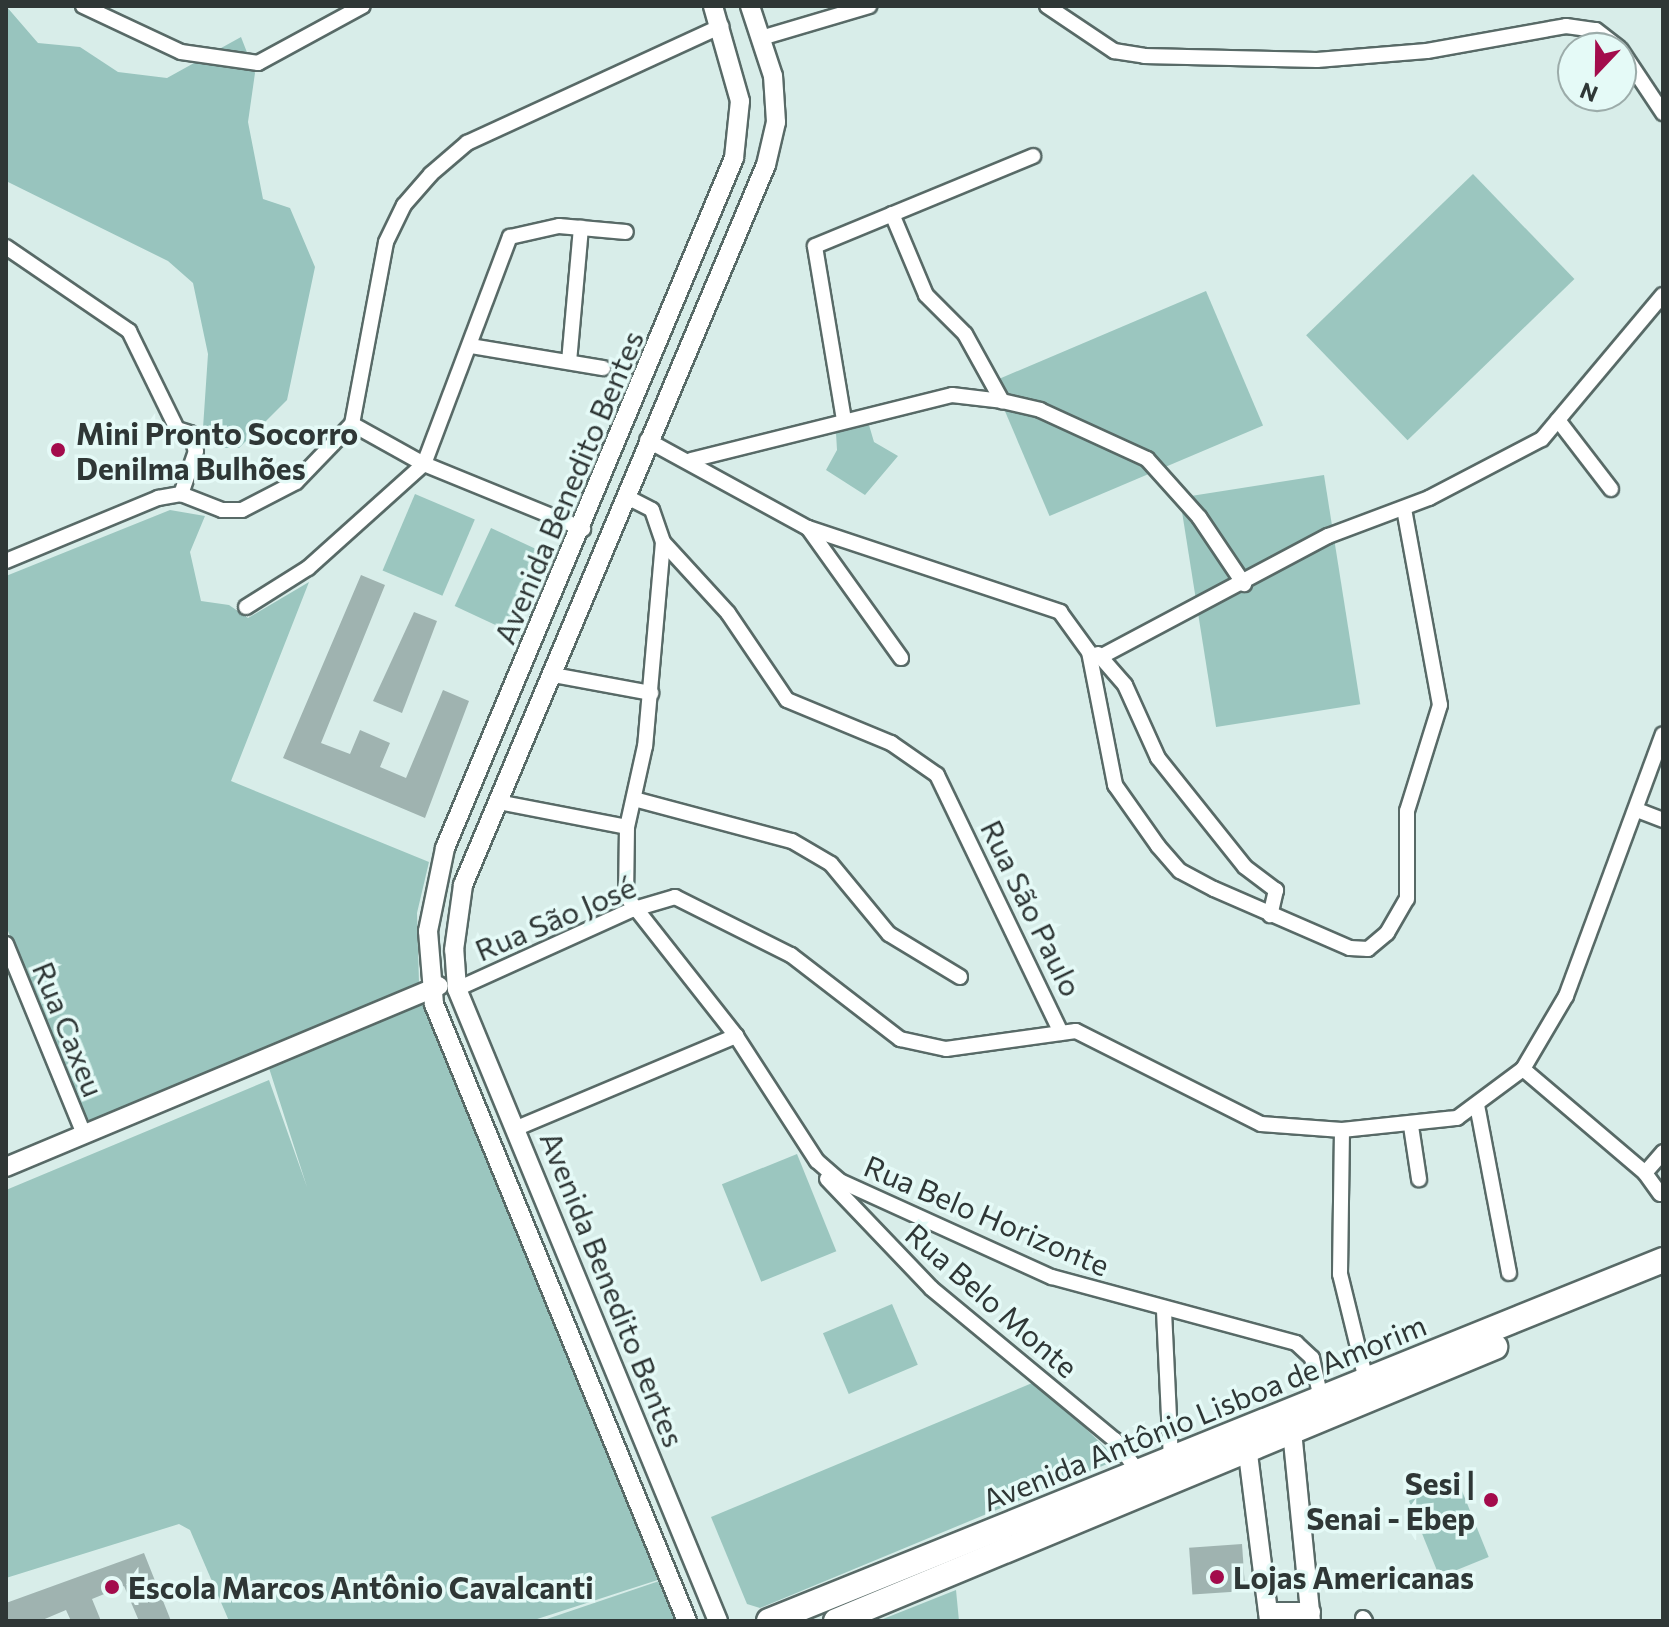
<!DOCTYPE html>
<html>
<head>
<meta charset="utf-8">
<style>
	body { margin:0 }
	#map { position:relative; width:1669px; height:1627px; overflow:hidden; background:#d8ede9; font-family:Commissioner,sans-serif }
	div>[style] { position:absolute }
	.green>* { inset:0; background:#9bc6bf; transform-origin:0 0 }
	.forest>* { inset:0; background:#98c4be }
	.building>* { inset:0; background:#9fb3b0; transform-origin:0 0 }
	.roads { filter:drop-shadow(2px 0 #586a67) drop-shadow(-2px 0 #586a67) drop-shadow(0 2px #586a67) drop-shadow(0 -2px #586a67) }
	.minor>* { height:14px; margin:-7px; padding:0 7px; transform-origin:7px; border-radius:7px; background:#fff }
	.tertiary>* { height:18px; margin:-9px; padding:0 9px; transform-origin:9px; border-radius:9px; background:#fff }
	.primary>* { height:24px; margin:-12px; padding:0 12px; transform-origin:12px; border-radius:12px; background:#fff }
	.dots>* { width:22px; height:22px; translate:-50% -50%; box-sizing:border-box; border:4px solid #e5faf7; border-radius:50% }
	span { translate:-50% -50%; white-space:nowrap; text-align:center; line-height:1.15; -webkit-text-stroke:7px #e5faf7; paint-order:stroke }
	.poi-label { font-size:30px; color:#2f3736; font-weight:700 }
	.left { translate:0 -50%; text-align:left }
	.right { translate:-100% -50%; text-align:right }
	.street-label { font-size:30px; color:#2f3736 }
	.frame { position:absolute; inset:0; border:8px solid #2f3736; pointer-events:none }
	.north { position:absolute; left:1557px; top:32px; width:80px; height:80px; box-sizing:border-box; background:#e5faf7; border:2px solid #9cacaa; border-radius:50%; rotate:202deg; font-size:22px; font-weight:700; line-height:32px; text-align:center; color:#2f3736 }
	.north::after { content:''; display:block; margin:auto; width:28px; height:36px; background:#a30c4c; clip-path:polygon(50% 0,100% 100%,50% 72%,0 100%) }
</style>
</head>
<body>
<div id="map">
	<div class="green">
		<i style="left:1473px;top:174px;width:146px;height:232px;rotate:46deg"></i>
		<i style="left:1206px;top:291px;width:146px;height:232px;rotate:67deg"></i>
		<i style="clip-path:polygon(869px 425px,874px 442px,898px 456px,865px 495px,826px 470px,837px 450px,836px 433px)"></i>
		<i style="left:1324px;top:475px;width:232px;height:146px;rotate:81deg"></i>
		<i style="left:415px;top:494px;width:65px;height:83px;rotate:23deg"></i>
		<i style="clip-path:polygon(170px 510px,205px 516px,190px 552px,201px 601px,229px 605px,248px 618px,309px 582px,231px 781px,429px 862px,417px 913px,419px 983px,413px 991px,86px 1123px,6px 926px,6px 576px)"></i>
		<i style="left:491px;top:528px;width:65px;height:86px;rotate:25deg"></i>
		<i style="clip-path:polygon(426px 1001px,562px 1341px,667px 1577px,531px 1621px,229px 1621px,190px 1530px,179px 1524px,6px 1578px,6px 1190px,269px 1080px,307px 1187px,269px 1068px)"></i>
		<i style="left:797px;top:1154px;width:105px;height:81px;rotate:68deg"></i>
		<i style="left:892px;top:1304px;width:66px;height:75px;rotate:67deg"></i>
		<i style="clip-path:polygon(1037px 1381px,1116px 1458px,1112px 1462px,760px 1608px,747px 1604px,711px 1517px)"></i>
		<i style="left:1458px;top:1481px;width:82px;height:53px;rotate:68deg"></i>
		<i style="clip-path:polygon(671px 1577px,686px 1621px,541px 1621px)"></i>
		<i style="clip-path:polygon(956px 1590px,959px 1621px,878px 1621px)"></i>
	</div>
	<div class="forest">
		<i style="clip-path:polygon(6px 6px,38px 43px,80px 47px,118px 72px,167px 78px,241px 37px,255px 73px,248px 122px,263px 199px,290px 208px,315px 267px,287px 400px,239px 448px,225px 448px,203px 428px,208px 354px,193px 283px,168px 261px,6px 181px)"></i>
	</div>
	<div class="building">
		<i style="clip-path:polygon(361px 575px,385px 585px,321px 743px,350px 754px,360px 730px,390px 743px,380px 767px,406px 778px,443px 690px,469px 701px,425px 818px,283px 758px)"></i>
		<i style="clip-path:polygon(414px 612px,437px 621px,402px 713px,373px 701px)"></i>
		<i style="left:1242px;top:1544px;width:47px;height:53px;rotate:86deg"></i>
		<i style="clip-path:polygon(144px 1553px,171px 1621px,139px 1621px,124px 1586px,92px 1599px,101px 1621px,71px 1621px,66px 1610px,40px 1621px,6px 1621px,6px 1603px)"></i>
	</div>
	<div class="roads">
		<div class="minor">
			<i style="left:83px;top:6px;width:108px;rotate:25.1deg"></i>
			<i style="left:181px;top:52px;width:78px;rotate:8.1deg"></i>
			<i style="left:258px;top:63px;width:119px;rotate:-28.5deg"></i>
			<i style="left:1047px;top:6px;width:81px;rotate:33.9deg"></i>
			<i style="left:1114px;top:51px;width:30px;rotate:9deg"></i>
			<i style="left:1144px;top:56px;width:173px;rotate:1.3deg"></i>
			<i style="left:1317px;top:60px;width:110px;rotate:-4.7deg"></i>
			<i style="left:1427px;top:51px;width:141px;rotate:-10.2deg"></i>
			<i style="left:1566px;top:26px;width:30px;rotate:8deg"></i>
			<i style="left:1596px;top:30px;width:29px;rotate:38deg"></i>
			<i style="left:761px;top:38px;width:113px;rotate:-16.5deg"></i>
			<i style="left:1621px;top:50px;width:76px;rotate:56.3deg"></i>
			<i style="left:892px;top:214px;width:88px;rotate:67.2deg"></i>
			<i style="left:926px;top:295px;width:55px;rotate:45deg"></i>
			<i style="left:965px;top:334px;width:77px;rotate:61.1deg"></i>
			<i style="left:6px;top:247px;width:149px;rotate:34.3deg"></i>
			<i style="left:129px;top:331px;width:109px;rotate:63.9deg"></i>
			<i style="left:177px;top:429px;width:14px;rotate:17deg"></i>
			<i style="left:190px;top:433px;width:19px;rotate:72deg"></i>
			<i style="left:196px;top:451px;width:46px;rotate:109.2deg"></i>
			<i style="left:471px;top:346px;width:134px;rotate:9.5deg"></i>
			<i style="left:569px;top:362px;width:135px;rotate:-84.9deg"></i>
			<i style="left:844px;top:420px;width:176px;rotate:-99.5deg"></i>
			<i style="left:815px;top:246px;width:236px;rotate:-22.4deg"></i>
			<i style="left:1558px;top:420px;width:87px;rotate:52.5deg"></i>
			<i style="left:352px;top:424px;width:82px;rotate:29.1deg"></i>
			<i style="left:424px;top:464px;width:172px;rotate:22.2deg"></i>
			<i style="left:647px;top:440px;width:183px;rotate:28.7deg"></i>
			<i style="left:808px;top:528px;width:266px;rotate:18.4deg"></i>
			<i style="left:1060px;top:612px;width:49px;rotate:54.1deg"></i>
			<i style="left:1089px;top:652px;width:136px;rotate:78.9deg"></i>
			<i style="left:1115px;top:785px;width:75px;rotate:54.8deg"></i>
			<i style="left:1158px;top:846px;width:33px;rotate:49deg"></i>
			<i style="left:1180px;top:871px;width:38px;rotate:28deg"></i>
			<i style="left:1214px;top:889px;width:148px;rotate:23.5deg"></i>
			<i style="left:1350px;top:948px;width:18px;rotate:3deg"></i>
			<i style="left:1368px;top:949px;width:25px;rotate:-40deg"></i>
			<i style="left:1387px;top:933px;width:39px;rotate:-60deg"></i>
			<i style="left:1407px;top:899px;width:88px;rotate:-90deg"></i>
			<i style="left:1407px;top:811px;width:111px;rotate:-72.7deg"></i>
			<i style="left:1440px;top:705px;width:200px;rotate:-100.4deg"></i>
			<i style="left:691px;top:460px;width:269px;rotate:-14deg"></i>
			<i style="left:952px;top:395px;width:50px;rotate:6.8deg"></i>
			<i style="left:1002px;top:401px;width:39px;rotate:13deg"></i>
			<i style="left:1040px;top:410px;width:118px;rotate:24.6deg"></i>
			<i style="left:1147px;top:459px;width:78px;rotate:48.1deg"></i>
			<i style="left:1199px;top:517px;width:81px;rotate:56.1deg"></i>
			<i style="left:625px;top:496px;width:30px;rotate:27deg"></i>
			<i style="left:652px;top:510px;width:34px;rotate:71deg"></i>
			<i style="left:663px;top:542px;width:205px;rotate:95deg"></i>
			<i style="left:645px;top:746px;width:83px;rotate:102.5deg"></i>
			<i style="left:627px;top:827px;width:69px;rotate:90.8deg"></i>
			<i style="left:626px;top:896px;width:178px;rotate:51.8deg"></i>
			<i style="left:736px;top:1036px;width:149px;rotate:57.1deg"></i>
			<i style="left:817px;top:1161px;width:30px;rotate:41deg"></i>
			<i style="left:840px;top:1181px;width:233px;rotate:24.4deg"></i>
			<i style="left:1052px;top:1277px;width:253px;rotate:15.1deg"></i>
			<i style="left:1296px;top:1343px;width:22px;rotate:43deg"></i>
			<i style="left:1312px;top:1358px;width:42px;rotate:77.6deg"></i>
			<i style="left:808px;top:528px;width:160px;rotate:54.4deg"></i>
			<i style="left:663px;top:542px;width:96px;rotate:47.5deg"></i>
			<i style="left:728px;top:613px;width:105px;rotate:55.9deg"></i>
			<i style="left:787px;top:700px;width:113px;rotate:22.5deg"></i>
			<i style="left:891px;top:743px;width:56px;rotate:34.8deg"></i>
			<i style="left:937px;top:775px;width:286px;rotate:64.3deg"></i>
			<i style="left:6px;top:561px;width:165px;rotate:-22.5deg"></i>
			<i style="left:158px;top:498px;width:23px;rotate:-10deg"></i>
			<i style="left:181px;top:494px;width:44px;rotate:21.3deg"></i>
			<i style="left:222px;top:510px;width:20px"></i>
			<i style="left:242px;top:510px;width:61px;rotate:-27.4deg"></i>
			<i style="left:296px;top:482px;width:81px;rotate:-46deg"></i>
			<i style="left:352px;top:424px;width:185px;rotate:-79.4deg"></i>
			<i style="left:386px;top:242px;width:41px;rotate:-64.1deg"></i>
			<i style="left:404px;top:205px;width:41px;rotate:-48.9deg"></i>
			<i style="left:431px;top:174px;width:48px;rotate:-40.7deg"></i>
			<i style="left:467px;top:143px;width:280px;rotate:-24.7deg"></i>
			<i style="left:246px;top:607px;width:73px;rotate:-32.2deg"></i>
			<i style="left:308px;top:568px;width:156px;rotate:-41.9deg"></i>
			<i style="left:424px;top:464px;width:243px;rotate:-69.3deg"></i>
			<i style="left:510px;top:237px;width:50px;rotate:-12.7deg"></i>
			<i style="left:559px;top:226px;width:67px;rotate:5.1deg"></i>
			<i style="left:1098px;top:654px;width:41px;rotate:48.9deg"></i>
			<i style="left:1125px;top:685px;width:80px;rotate:65.7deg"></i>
			<i style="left:1158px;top:758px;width:139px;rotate:51.4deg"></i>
			<i style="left:1245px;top:867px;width:39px;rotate:37deg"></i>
			<i style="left:1276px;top:890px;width:26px;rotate:103deg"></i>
			<i style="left:1104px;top:655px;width:254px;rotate:-28deg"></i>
			<i style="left:1328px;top:536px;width:108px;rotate:-20.6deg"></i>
			<i style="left:1429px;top:498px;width:127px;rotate:-27.6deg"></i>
			<i style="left:1542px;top:439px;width:188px;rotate:-50deg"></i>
			<i style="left:553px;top:675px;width:100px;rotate:10.4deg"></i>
			<i style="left:634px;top:799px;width:163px;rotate:14.9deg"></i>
			<i style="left:792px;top:841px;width:45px;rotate:30.5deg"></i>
			<i style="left:831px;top:864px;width:91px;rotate:50.4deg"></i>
			<i style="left:889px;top:934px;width:83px;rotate:31.2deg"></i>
			<i style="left:498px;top:802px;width:131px;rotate:11deg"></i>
			<i style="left:1637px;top:810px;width:28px;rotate:21deg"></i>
			<i style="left:6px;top:944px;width:205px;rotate:67.7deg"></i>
			<i style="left:457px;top:989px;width:191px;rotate:-24.4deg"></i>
			<i style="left:631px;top:910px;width:46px;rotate:-16.5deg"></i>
			<i style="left:675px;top:897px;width:130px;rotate:26.6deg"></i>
			<i style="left:791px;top:955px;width:138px;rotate:37.6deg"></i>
			<i style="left:900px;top:1039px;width:47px;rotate:12.3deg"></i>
			<i style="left:946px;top:1049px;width:131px;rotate:-7.9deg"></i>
			<i style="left:1076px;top:1031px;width:207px;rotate:26.7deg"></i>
			<i style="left:1261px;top:1124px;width:81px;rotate:4.2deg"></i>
			<i style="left:1342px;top:1130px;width:116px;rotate:-6deg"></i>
			<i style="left:1457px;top:1118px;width:82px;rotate:-36.6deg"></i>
			<i style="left:1523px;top:1069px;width:85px;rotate:-59.5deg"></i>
			<i style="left:1566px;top:996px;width:279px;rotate:-69.7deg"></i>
			<i style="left:1523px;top:1069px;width:160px;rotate:40.4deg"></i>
			<i style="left:1645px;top:1173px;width:26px;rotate:54deg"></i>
			<i style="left:1477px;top:1105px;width:171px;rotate:79.2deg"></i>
			<i style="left:1411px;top:1126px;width:54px;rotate:81.4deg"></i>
			<i style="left:517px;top:1128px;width:238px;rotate:-22.8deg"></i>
			<i style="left:1342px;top:1130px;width:144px;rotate:90.8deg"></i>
			<i style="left:1340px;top:1274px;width:109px;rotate:76.2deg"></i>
			<i style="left:1645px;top:1173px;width:28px;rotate:-49deg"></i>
			<i style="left:827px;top:1179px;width:151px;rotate:46.3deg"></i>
			<i style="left:931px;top:1288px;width:239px;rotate:39.6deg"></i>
			<i style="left:1115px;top:1440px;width:41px;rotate:54deg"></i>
			<i style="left:1164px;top:1311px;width:150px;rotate:87.3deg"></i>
			<i style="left:1363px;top:1618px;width:4px;rotate:56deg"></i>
		</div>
		<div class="tertiary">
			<i style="left:6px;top:1167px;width:469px;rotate:-22.7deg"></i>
			<i style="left:1291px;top:1421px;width:201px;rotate:84.3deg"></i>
			<i style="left:1246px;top:1438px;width:184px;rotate:82.8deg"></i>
			<i style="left:1268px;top:1612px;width:43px"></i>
			<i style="left:687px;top:1621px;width:667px;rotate:-112.3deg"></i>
			<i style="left:434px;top:1004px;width:73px;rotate:-94.7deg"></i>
			<i style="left:428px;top:931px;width:85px;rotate:-78.4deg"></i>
			<i style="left:445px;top:848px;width:748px;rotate:-67.27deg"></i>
			<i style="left:734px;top:158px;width:57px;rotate:-84deg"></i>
			<i style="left:740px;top:101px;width:99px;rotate:-105.9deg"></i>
			<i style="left:718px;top:1621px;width:684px;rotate:-112.44deg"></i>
			<i style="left:457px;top:989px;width:39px;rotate:-94deg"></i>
			<i style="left:454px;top:950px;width:66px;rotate:-82.1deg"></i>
			<i style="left:463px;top:885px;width:781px;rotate:-67.18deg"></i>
			<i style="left:766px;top:165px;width:44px;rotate:-76.9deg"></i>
			<i style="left:776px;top:122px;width:46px;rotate:-93.7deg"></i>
			<i style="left:773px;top:76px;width:74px;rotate:-108.2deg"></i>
		</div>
		<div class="primary">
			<i style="left:769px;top:1621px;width:964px;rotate:-21.99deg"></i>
			<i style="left:836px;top:1621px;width:714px;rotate:-22.58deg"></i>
		</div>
	</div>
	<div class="dots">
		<i style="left:58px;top:450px;background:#a30c4c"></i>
		<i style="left:1491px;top:1500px;background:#a30c4c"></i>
		<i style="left:1217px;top:1577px;background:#a30c4c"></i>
		<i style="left:112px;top:1587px;background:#a30c4c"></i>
	</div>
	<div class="poi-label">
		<span class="left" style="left:76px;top:450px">Mini Pronto Socorro<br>Denilma Bulhões</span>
		<span class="right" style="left:1475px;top:1500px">Sesi |<br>Senai - Ebep</span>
		<span class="left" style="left:1233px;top:1577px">Lojas Americanas</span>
		<span class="left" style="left:128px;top:1587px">Escola Marcos Antônio Cavalcanti</span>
	</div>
	<div class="street-label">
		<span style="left:568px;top:487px;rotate:-67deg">Avenida Benedito Bentes</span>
		<span style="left:1032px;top:908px;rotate:64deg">Rua São Paulo</span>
		<span style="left:555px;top:918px;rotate:-23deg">Rua São José</span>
		<span style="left:69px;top:1029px;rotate:68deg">Rua Caxeu</span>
		<span style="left:987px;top:1215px;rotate:23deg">Rua Belo Horizonte</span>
		<span style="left:613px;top:1289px;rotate:68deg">Avenida Benedito Bentes</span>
		<span style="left:992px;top:1300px;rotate:41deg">Rua Belo Monte</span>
		<span style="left:1204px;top:1412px;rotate:-22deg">Avenida Antônio Lisboa de Amorim</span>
	</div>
	<div class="frame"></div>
	<div class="north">N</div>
</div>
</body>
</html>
